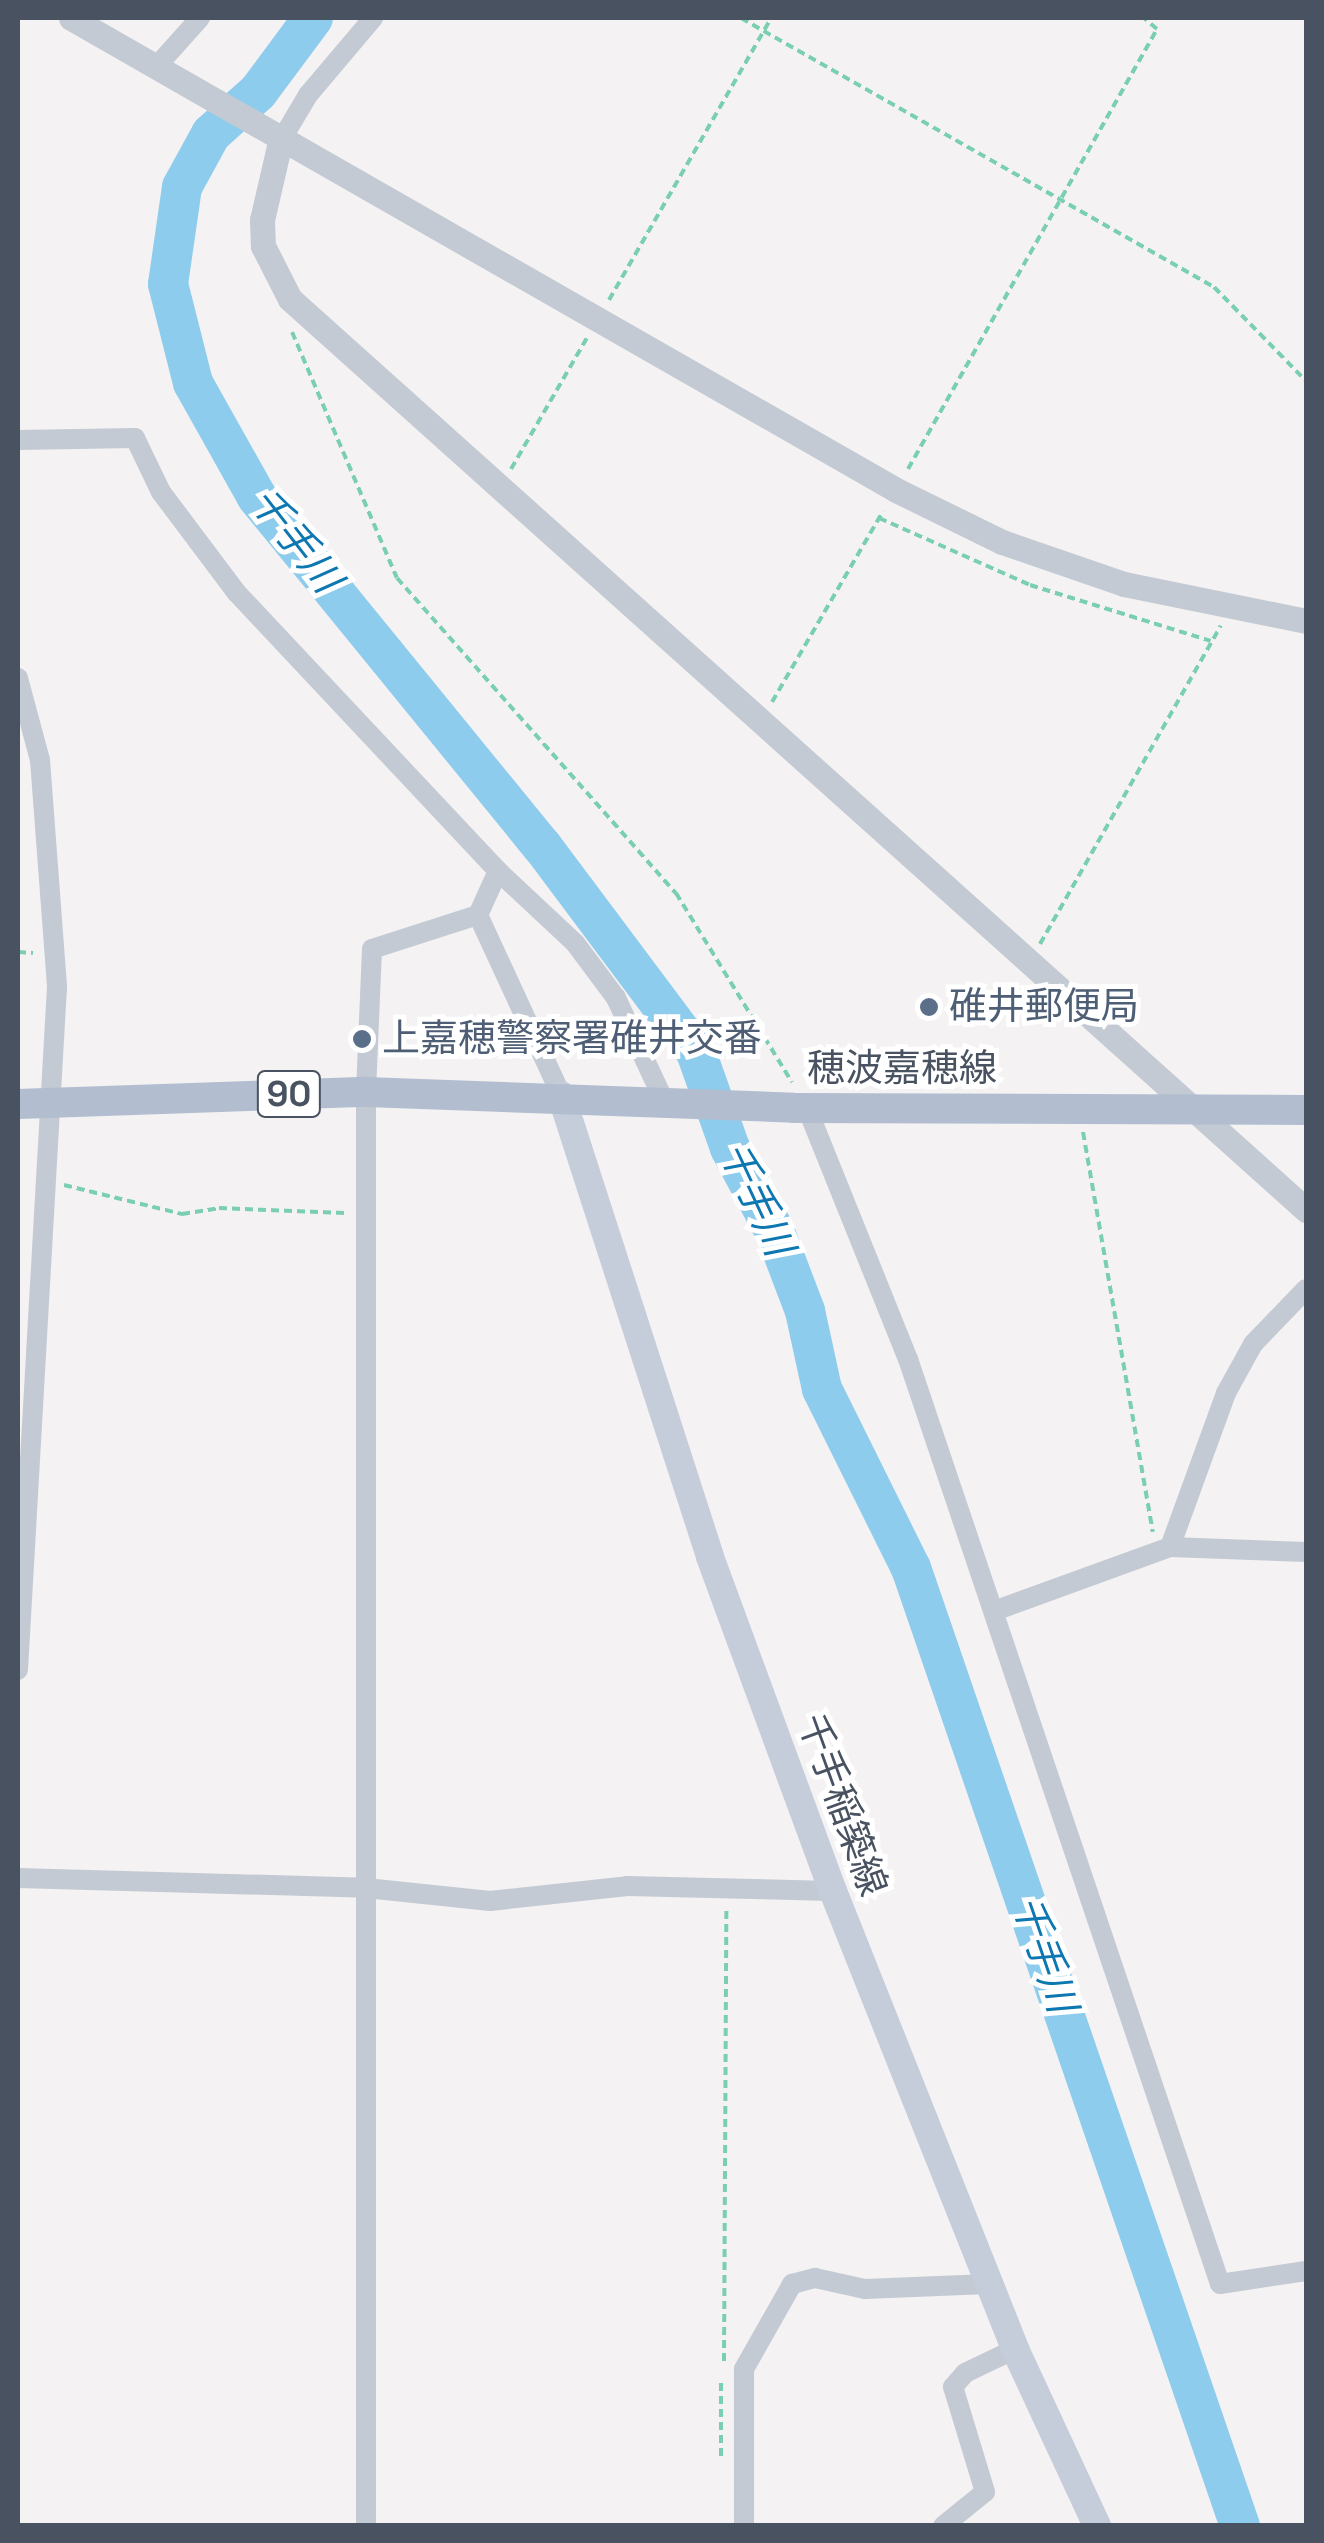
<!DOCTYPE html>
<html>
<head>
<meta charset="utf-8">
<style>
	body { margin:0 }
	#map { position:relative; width:1324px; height:2543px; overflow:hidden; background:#f4f2f2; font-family:"Space Grotesk","Noto Sans JP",sans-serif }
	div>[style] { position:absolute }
	.river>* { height:40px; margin:-20px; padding:0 20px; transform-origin:20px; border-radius:20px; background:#8ecced }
	.path>* { height:4px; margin-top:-2px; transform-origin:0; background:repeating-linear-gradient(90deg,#79cfb0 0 8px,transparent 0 13px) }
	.minor>* { height:20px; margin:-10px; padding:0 10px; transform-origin:10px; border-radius:10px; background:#c3cad3 }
	.tertiary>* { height:25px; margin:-12.5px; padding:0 12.5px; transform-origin:12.5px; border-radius:12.5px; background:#c3cad3 }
	.secondary>* { height:28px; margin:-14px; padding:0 14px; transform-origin:14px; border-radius:14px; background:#c5ccda }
	.primary>* { height:30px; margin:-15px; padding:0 15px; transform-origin:15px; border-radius:15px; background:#b2bdd0 }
	.dots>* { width:28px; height:28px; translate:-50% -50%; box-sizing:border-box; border:5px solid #fff; border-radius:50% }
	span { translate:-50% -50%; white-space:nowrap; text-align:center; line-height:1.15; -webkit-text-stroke:10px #fff; paint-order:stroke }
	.shield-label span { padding:2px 8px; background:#fff; border:2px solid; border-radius:8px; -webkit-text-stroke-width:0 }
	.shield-label { font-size:35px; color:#495260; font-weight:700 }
	.service-label { font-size:38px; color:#4e5e75 }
	.left { translate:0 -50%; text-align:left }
	.street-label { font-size:38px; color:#495260 }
	.water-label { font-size:40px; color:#0c77b0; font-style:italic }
	.frame { position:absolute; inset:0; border:20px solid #495260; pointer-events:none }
</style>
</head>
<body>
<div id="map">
	<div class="river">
		<i style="left:313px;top:18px;width:92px;rotate:126.6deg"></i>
		<i style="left:258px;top:92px;width:63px;rotate:138.2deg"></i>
		<i style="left:211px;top:134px;width:60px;rotate:118.7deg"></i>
		<i style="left:182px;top:187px;width:98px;rotate:98.2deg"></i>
		<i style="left:168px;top:284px;width:102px;rotate:75.8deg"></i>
		<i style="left:193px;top:383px;width:131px;rotate:60.7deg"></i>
		<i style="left:257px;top:497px;width:451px;rotate:50.8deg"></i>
		<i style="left:542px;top:846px;width:257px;rotate:53.2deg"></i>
		<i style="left:696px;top:1052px;width:102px;rotate:70.5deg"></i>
		<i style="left:730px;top:1148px;width:95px;rotate:61.8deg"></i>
		<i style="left:775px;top:1232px;width:85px;rotate:69.2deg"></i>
		<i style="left:805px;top:1311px;width:80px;rotate:77.7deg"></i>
		<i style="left:822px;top:1389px;width:200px;rotate:63.6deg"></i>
		<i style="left:911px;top:1568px;width:1013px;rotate:71.05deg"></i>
	</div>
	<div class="path">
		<i style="left:741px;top:18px;width:544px;rotate:29.63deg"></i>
		<i style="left:1214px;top:287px;width:132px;rotate:45.6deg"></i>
		<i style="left:609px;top:300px;width:325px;rotate:-60.1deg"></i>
		<i style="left:292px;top:332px;width:267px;rotate:66.9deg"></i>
		<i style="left:397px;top:578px;width:421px;rotate:48.5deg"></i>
		<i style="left:676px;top:893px;width:222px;rotate:58.5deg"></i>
		<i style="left:511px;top:469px;width:151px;rotate:-59.9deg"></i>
		<i style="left:908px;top:469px;width:506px;rotate:-60.49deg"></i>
		<i style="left:1157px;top:29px;width:17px;rotate:-140deg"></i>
		<i style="left:879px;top:518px;width:165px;rotate:23.9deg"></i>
		<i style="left:1030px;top:585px;width:189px;rotate:17.2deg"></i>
		<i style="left:772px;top:702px;width:221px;rotate:-59.8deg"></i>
		<i style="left:1040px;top:944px;width:366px;rotate:-60.4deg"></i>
		<i style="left:18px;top:952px;width:15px;rotate:4deg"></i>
		<i style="left:1083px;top:1132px;width:406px;rotate:80.1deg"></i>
		<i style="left:64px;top:1185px;width:122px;rotate:13.8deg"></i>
		<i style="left:182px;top:1214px;width:37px;rotate:-9deg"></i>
		<i style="left:219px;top:1208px;width:126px;rotate:2.3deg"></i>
		<i style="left:724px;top:2361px;width:450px;rotate:-89.7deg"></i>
		<i style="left:721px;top:2456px;width:76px;rotate:-90deg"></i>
	</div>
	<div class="minor">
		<i style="left:156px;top:67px;width:66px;rotate:-48.1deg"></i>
		<i style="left:280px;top:142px;width:55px;rotate:-59.2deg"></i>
		<i style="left:308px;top:95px;width:101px;rotate:-49.8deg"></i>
		<i style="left:18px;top:440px;width:117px;rotate:-1deg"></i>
		<i style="left:135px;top:438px;width:60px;rotate:64.3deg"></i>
		<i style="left:161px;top:492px;width:125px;rotate:53.1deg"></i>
		<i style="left:236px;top:592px;width:383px;rotate:46.8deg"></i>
		<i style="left:498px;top:871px;width:48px;rotate:114.4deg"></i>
		<i style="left:478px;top:915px;width:198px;rotate:65.2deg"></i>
		<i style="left:18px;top:678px;width:85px;rotate:75deg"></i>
		<i style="left:40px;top:760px;width:228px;rotate:85.7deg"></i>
		<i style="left:57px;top:987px;width:684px;rotate:93.27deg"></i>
		<i style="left:498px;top:871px;width:105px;rotate:43.1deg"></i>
		<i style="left:575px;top:943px;width:69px;rotate:53.3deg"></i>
		<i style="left:616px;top:998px;width:114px;rotate:65deg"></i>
		<i style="left:807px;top:1108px;width:271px;rotate:68.1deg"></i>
		<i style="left:908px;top:1359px;width:976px;rotate:71.36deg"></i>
		<i style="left:1220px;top:2284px;width:87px;rotate:-8.6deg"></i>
		<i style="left:1170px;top:1547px;width:164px;rotate:-70deg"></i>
		<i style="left:1226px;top:1393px;width:56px;rotate:-61.1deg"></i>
		<i style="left:1253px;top:1344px;width:76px;rotate:-46.1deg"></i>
		<i style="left:994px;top:1611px;width:187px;rotate:-20deg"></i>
		<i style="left:1170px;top:1547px;width:136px;rotate:2.1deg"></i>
		<i style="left:18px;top:1878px;width:348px;rotate:1.6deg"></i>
		<i style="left:366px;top:1888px;width:125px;rotate:6deg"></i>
		<i style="left:490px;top:1901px;width:138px;rotate:-6.2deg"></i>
		<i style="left:627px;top:1886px;width:206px;rotate:1.4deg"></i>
		<i style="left:366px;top:2526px;width:1434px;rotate:-90deg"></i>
		<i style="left:366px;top:1092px;width:143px;rotate:-87.6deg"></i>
		<i style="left:372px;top:949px;width:111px;rotate:-17.8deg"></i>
		<i style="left:744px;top:2526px;width:157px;rotate:-90deg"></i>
		<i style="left:744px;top:2369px;width:98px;rotate:-60.5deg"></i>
		<i style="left:792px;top:2284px;width:24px;rotate:-15deg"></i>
		<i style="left:815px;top:2278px;width:51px;rotate:12.4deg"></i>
		<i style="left:865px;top:2289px;width:123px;rotate:-2.3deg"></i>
		<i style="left:943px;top:2526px;width:54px;rotate:-39deg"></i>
		<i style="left:985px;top:2492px;width:110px;rotate:-106.9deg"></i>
		<i style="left:953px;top:2387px;width:18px;rotate:-49deg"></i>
		<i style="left:965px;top:2373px;width:55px;rotate:-25.6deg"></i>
	</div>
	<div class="tertiary">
		<i style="left:71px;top:18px;width:950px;rotate:29.77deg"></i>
		<i style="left:896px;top:490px;width:118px;rotate:26.1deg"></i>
		<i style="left:1002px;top:542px;width:129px;rotate:19deg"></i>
		<i style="left:1124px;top:584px;width:186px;rotate:11.5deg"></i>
		<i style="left:280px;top:142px;width:80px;rotate:103deg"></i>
		<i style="left:262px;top:220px;width:26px;rotate:88deg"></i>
		<i style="left:263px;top:246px;width:59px;rotate:63deg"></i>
		<i style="left:290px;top:299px;width:1365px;rotate:41.88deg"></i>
	</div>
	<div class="secondary">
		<i style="left:561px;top:1095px;width:485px;rotate:72.1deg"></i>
		<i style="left:710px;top:1557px;width:356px;rotate:69.8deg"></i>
		<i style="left:833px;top:1891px;width:493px;rotate:68.3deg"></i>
		<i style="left:1015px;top:2349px;width:195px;rotate:65.1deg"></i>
	</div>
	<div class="primary">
		<i style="left:18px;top:1104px;width:348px;rotate:-2deg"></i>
		<i style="left:366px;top:1092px;width:428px;rotate:2.1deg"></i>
		<i style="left:794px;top:1108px;width:512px;rotate:0.22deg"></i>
	</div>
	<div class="dots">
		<i style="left:929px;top:1007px;background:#5c6f8a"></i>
		<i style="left:362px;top:1039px;background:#5c6f8a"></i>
	</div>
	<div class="shield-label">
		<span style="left:289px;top:1094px">90</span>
	</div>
	<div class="service-label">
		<span class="left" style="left:949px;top:1007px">碓井郵便局</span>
		<span class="left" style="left:382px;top:1039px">上嘉穂警察署碓井交番</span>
	</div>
	<div class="street-label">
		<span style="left:902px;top:1069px">穂波嘉穂線</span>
		<span style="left:842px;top:1805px;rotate:70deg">千手稲築線</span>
	</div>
	<div class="water-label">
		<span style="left:295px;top:540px;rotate:52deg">千手川</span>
		<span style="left:756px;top:1199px;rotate:65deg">千手川</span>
		<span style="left:1044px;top:1954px;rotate:71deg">千手川</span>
	</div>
	<div class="frame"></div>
</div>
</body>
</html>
